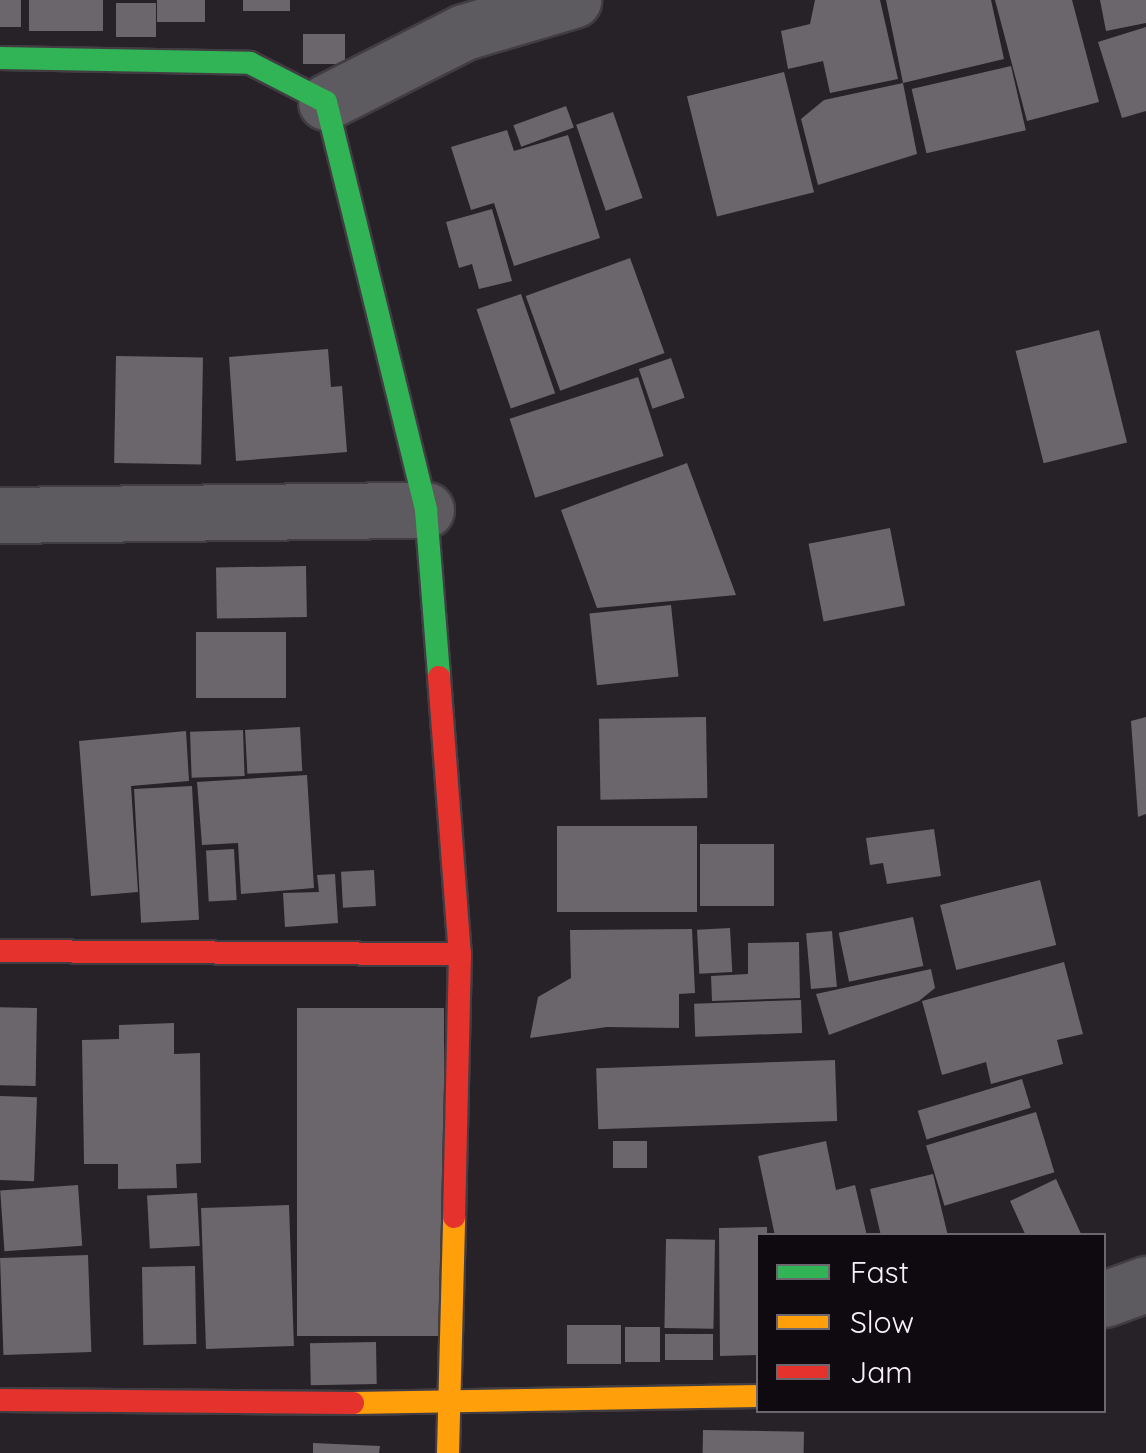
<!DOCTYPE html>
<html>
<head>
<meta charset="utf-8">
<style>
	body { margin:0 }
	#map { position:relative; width:1146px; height:1453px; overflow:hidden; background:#262228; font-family:Quicksand,sans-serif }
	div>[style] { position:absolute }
	.building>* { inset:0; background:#6a666c; transform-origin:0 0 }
	.roads { filter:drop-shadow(2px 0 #413d43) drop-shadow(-2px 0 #413d43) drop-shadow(0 2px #413d43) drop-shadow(0 -2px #413d43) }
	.street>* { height:55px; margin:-27.5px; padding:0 27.5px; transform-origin:27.5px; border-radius:27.5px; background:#5e5b60 }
	.fast>* { height:22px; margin:-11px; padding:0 11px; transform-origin:11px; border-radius:11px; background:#30b455 }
	.slow>* { height:22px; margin:-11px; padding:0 11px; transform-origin:11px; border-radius:11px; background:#ff9f0a }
	.jam>* { height:22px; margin:-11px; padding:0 11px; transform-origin:11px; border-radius:11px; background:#e5322d }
	span { translate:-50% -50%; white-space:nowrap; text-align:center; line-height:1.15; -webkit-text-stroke:10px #0e0a10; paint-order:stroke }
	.legend { position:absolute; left:756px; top:1233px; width:350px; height:180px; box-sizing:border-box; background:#0e0a10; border:2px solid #6c666e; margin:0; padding:12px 18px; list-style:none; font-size:30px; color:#f8f1fb }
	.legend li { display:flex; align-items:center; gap:20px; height:50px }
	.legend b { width:50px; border:2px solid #6c666e }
</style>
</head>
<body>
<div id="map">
	<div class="building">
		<i style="left:0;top:0;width:21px;height:27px"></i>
		<i style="left:29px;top:0;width:74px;height:31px"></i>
		<i style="left:157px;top:0;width:48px;height:22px"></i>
		<i style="left:243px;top:0;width:47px;height:11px"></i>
		<i style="clip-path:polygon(815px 0,880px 0,898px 79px,830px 93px,823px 61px,788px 69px,781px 31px,810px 24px)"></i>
		<i style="clip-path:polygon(886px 0,991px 0,1004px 59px,903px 83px)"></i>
		<i style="clip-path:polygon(995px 0,1072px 0,1099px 102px,1027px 121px)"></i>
		<i style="clip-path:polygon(1100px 0,1146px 0,1146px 23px,1106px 31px)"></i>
		<i style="left:116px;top:3px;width:40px;height:34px"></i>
		<i style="clip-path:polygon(1146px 27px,1146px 111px,1122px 118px,1098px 42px)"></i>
		<i style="left:303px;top:34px;width:42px;height:30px"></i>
		<i style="left:1011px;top:66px;width:66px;height:102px;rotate:77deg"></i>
		<i style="left:784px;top:72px;width:124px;height:100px;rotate:76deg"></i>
		<i style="clip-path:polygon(903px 83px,917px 154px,818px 185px,801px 119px,824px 100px)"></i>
		<i style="left:566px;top:106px;width:23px;height:56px;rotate:70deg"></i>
		<i style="left:613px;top:112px;width:91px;height:39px;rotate:71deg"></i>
		<i style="clip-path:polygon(507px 130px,514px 151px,568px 135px,600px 238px,514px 266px,494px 203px,471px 210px,451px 147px)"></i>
		<i style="clip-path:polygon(492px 209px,512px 281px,479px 289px,472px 264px,459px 268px,446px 222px)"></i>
		<i style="left:630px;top:258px;width:101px;height:111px;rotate:70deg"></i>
		<i style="left:521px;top:294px;width:105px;height:47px;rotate:71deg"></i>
		<i style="left:1099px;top:330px;width:116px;height:86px;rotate:76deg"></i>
		<i style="clip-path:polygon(328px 349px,331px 387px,342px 386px,347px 452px,236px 461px,229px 357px)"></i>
		<i style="left:116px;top:356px;width:87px;height:107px;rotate:1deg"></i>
		<i style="left:671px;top:358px;width:42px;height:34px;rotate:71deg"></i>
		<i style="left:638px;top:377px;width:83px;height:135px;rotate:72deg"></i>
		<i style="clip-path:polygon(687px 463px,736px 595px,597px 608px,561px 510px)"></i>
		<i style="left:890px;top:528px;width:79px;height:83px;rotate:79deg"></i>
		<i style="left:306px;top:566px;width:51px;height:90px;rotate:89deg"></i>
		<i style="left:671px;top:605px;width:72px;height:82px;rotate:84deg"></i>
		<i style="left:196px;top:632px;width:90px;height:66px"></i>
		<i style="left:706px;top:717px;width:81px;height:107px;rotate:89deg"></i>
		<i style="clip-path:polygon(1146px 717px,1146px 814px,1138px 817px,1131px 721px)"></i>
		<i style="left:300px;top:727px;width:44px;height:55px;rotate:87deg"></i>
		<i style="left:243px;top:730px;width:46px;height:53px;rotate:88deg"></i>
		<i style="clip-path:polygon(186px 731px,189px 781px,131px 786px,138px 892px,91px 896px,79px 741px)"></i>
		<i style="clip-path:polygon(307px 775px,314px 888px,241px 894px,238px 843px,202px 845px,197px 782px)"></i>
		<i style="left:192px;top:786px;width:134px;height:58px;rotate:87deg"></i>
		<i style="left:697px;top:826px;width:86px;height:140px;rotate:90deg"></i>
		<i style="clip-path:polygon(934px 829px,941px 876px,887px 884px,883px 863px,870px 865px,866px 838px)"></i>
		<i style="left:774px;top:844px;width:62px;height:74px;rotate:90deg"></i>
		<i style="left:234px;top:849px;width:51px;height:28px;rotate:87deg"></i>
		<i style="left:374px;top:870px;width:36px;height:33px;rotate:87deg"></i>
		<i style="clip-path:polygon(335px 874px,338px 923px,285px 927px,283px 893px,319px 892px,317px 875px)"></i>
		<i style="left:1040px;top:880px;width:67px;height:103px;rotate:76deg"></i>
		<i style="left:913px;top:917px;width:50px;height:76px;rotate:78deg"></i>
		<i style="left:730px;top:928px;width:44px;height:33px;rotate:87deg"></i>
		<i style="clip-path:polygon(692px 929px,695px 993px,679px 994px,679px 1028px,607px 1027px,530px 1038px,538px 997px,571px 978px,570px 930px)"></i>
		<i style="left:832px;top:931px;width:56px;height:26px;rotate:85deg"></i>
		<i style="clip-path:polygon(799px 942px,800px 998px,712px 1001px,711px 976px,748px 974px,748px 943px)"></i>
		<i style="clip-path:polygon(1064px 962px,1083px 1034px,1057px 1040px,1063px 1064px,991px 1084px,986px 1062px,942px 1075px,922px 1001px)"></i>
		<i style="clip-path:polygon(931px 969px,935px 988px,919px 1001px,829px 1035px,816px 994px)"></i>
		<i style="left:801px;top:1000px;width:33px;height:107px;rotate:88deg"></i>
		<i style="left:37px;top:1008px;width:78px;height:37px;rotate:91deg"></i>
		<i style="left:297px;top:1008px;width:147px;height:328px"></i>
		<i style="clip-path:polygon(174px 1023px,174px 1054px,200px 1053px,201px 1163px,176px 1164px,177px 1188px,118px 1189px,118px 1164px,84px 1164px,82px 1040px,119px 1039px,119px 1025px)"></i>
		<i style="left:835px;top:1060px;width:61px;height:239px;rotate:88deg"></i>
		<i style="left:1022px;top:1079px;width:30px;height:109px;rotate:73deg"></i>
		<i style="left:0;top:1096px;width:37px;height:84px;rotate:2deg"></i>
		<i style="left:1036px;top:1112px;width:63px;height:115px;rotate:73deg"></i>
		<i style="left:613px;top:1141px;width:34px;height:27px"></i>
		<i style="clip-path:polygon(826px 1141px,836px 1190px,855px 1185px,867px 1236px,775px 1236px,758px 1156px)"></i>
		<i style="clip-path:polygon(933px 1174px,948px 1236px,881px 1236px,870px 1189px)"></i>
		<i style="clip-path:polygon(1056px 1179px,1082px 1236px,1026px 1236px,1010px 1201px)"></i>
		<i style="left:78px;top:1185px;width:61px;height:78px;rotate:86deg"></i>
		<i style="left:197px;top:1193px;width:53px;height:50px;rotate:87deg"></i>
		<i style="left:289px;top:1205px;width:141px;height:88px;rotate:88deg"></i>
		<i style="clip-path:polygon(767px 1227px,767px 1236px,758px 1236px,758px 1355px,720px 1356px,719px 1228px)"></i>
		<i style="left:666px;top:1239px;width:49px;height:89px;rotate:1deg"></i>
		<i style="left:88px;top:1255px;width:97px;height:88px;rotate:88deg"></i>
		<i style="left:195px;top:1266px;width:78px;height:53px;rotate:89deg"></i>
		<i style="left:567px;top:1325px;width:54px;height:39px"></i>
		<i style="left:625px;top:1327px;width:35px;height:35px"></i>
		<i style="left:665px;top:1334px;width:48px;height:26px"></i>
		<i style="left:376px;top:1342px;width:42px;height:66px;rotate:89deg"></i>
		<i style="left:703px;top:1430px;width:101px;height:23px;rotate:1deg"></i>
		<i style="clip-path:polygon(313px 1443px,380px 1446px,379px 1453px,313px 1453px)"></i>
	</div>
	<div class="roads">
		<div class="street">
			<i style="left:326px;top:102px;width:155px;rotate:-26.9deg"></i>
			<i style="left:464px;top:32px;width:114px;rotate:-16.4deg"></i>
			<i style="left:0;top:515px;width:426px;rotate:-0.7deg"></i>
			<i style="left:1104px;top:1299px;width:45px;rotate:-19.7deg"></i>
		</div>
		<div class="fast">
			<i style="left:0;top:58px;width:250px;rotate:1.1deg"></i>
			<i style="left:250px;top:63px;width:85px;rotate:27.2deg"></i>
			<i style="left:326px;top:102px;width:420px;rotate:76.2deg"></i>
			<i style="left:426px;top:510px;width:168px;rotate:85.5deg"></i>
		</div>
		<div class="slow">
			<i style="left:353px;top:1403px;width:405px;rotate:-1deg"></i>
			<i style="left:448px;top:1453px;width:236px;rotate:-88.5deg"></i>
		</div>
		<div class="jam">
			<i style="left:439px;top:677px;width:278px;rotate:85.7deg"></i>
			<i style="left:460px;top:954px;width:263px;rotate:91.3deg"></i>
			<i style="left:0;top:951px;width:460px;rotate:0.4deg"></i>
			<i style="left:0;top:1400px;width:353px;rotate:0.5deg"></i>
		</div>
	</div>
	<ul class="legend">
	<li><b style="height:12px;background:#30b455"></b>Fast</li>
	<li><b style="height:12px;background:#ff9f0a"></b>Slow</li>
	<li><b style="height:12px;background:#e5322d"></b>Jam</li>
	</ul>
</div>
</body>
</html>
